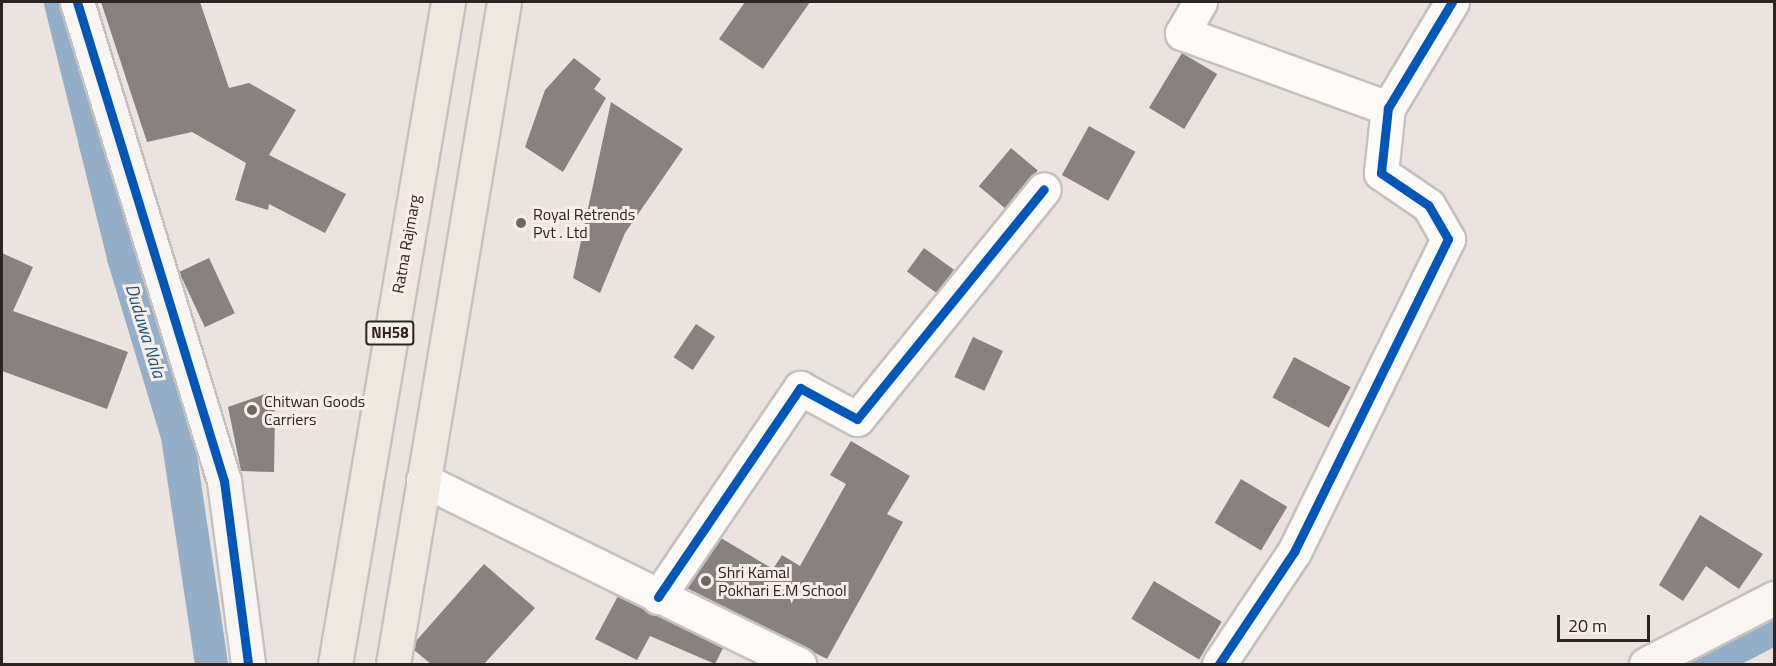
<!DOCTYPE html>
<html>
<head>
<meta charset="utf-8">
<style>
	body { margin:0 }
	#map { position:relative; width:1776px; height:666px; overflow:hidden; background:#eae3e0; font-family:"Titillium Web",sans-serif }
	div>[style] { position:absolute }
	.canal>* { height:33px; margin:-16.5px; padding:0 16.5px; transform-origin:16.5px; border-radius:16.5px; background:#94aec8 }
	.building>* { inset:0; background:#878280; transform-origin:0 0 }
	.roads { filter:drop-shadow(2px 0 #c6c1bf) drop-shadow(-2px 0 #c6c1bf) drop-shadow(0 2px #c6c1bf) drop-shadow(0 -2px #c6c1bf) }
	.street>* { height:33px; margin:-16.5px; padding:0 16.5px; transform-origin:16.5px; border-radius:16.5px; background:#fcfbfa }
	.secondary>* { height:33px; margin:-16.5px; padding:0 16.5px; transform-origin:16.5px; border-radius:16.5px; background:#f8f5f3 }
	.highway>* { height:33px; margin:-16.5px; padding:0 16.5px; transform-origin:16.5px; border-radius:16.5px; background:#eee8e1 }
	.cycleway>* { height:9px; margin:-4.5px; padding:0 4.5px; transform-origin:4.5px; border-radius:4.5px; background:#0057b8 }
	.dots>* { width:16px; height:16px; translate:-50% -50%; box-sizing:border-box; border:3px solid #fbeee9; border-radius:50% }
	span { translate:-50% -50%; white-space:nowrap; text-align:center; line-height:1.15; -webkit-text-stroke:6px #fbeee9; paint-order:stroke }
	.shield-label span { padding:2px 4px; background:#fbeee9; border:2px solid; border-radius:4px; -webkit-text-stroke-width:0 }
	.shield-label { font-size:15px; color:#2a2523; font-weight:700 }
	.poi-label { font-size:16px; color:#2a2523 }
	.left { translate:0 -50%; text-align:left }
	.street-label { font-size:16px; color:#2a2523 }
	.water-label { font-size:18px; color:#135586; font-style:italic }
	.frame { position:absolute; inset:0; border:3px solid #2a2523; pointer-events:none }
	.scale { position:absolute; left:1557px; top:615px; width:93px; height:27px; box-sizing:border-box; border:3px solid #2a2523; border-top:0; padding-left:8px; font-size:18px; line-height:21px; white-space:nowrap; color:#2a2523; -webkit-text-stroke:4px #fbeee9; paint-order:stroke }
</style>
</head>
<body>
<div id="map">
	<div class="canal">
		<i style="left:60px;top:2px;width:263px;rotate:76.1deg"></i>
		<i style="left:123px;top:257px;width:187px;rotate:73.2deg"></i>
		<i style="left:177px;top:436px;width:231px;rotate:81.5deg"></i>
		<i style="left:1704px;top:664px;width:79px;rotate:-27.2deg"></i>
	</div>
	<div class="building">
		<i style="clip-path:polygon(101px 2px,200px 2px,229px 88px,249px 83px,296px 110px,269px 155px,346px 194px,325px 233px,269px 204px,268px 210px,235px 200px,246px 163px,192px 132px,147px 142px)"></i>
		<i style="clip-path:polygon(745px 2px,810px 2px,763px 69px,719px 39px)"></i>
		<i style="left:1182px;top:53px;width:41px;height:64px;rotate:31deg"></i>
		<i style="clip-path:polygon(574px 58px,601px 79px,594px 89px,606px 98px,563px 172px,525px 147px,545px 90px)"></i>
		<i style="clip-path:polygon(611px 102px,683px 149px,625px 233px,600px 293px,573px 278px)"></i>
		<i style="left:1089px;top:126px;width:53px;height:56px;rotate:29deg"></i>
		<i style="left:1011px;top:148px;width:35px;height:50px;rotate:40deg"></i>
		<i style="left:924px;top:248px;width:37px;height:29px;rotate:36deg"></i>
		<i style="clip-path:polygon(2px 253px,33px 267px,13px 311px,128px 352px,107px 409px,2px 371px)"></i>
		<i style="left:209px;top:258px;width:61px;height:33px;rotate:65deg"></i>
		<i style="left:696px;top:324px;width:23px;height:40px;rotate:34deg"></i>
		<i style="left:973px;top:337px;width:33px;height:44px;rotate:25deg"></i>
		<i style="left:1294px;top:357px;width:64px;height:46px;rotate:28deg"></i>
		<i style="clip-path:polygon(268px 393px,275px 412px,274px 472px,241px 471px,228px 407px)"></i>
		<i style="clip-path:polygon(851px 441px,910px 476px,887px 514px,903px 522px,827px 659px,687px 588px,721px 538px,773px 569px,782px 555px,800px 566px,846px 484px,830px 475px)"></i>
		<i style="left:1241px;top:479px;width:54px;height:51px;rotate:31deg"></i>
		<i style="clip-path:polygon(1700px 515px,1763px 554px,1739px 589px,1706px 566px,1683px 601px,1659px 585px)"></i>
		<i style="clip-path:polygon(484px 564px,535px 608px,484px 664px,431px 664px,414px 650px,416px 641px)"></i>
		<i style="left:1154px;top:581px;width:79px;height:44px;rotate:31deg"></i>
		<i style="clip-path:polygon(618px 596px,723px 648px,715px 664px,650px 636px,637px 660px,595px 639px)"></i>
	</div>
	<div class="roads">
		<div class="street">
			<i style="left:1200px;top:2px;width:36px;rotate:120deg"></i>
			<i style="left:1182px;top:33px;width:219px;rotate:20deg"></i>
			<i style="left:423px;top:480px;width:419px;rotate:26.1deg"></i>
			<i style="left:658px;top:597px;width:253px;rotate:-55.8deg"></i>
			<i style="left:800px;top:388px;width:65px;rotate:28.5deg"></i>
			<i style="left:857px;top:419px;width:296px;rotate:-50.9deg"></i>
			<i style="left:1219px;top:664px;width:135px;rotate:-56.2deg"></i>
			<i style="left:1294px;top:552px;width:349px;rotate:-63.8deg"></i>
			<i style="left:1448px;top:239px;width:39px;rotate:-120deg"></i>
			<i style="left:1428px;top:205px;width:57px;rotate:-145.8deg"></i>
			<i style="left:1381px;top:173px;width:65px;rotate:-83.9deg"></i>
			<i style="left:1388px;top:108px;width:124px;rotate:-58.9deg"></i>
		</div>
		<div class="secondary">
			<i style="left:77px;top:2px;width:501px;rotate:72.94deg"></i>
			<i style="left:224px;top:481px;width:185px;rotate:82.5deg"></i>
			<i style="left:1646px;top:664px;width:144px;rotate:-27.3deg"></i>
		</div>
		<div class="highway">
			<i style="left:335px;top:664px;width:672px;rotate:-80.31deg"></i>
			<i style="left:393px;top:664px;width:671px;rotate:-80.48deg"></i>
		</div>
	</div>
	<div class="cycleway">
		<i style="left:77px;top:2px;width:501px;rotate:72.94deg"></i>
		<i style="left:224px;top:481px;width:185px;rotate:82.5deg"></i>
		<i style="left:658px;top:597px;width:253px;rotate:-55.8deg"></i>
		<i style="left:800px;top:388px;width:65px;rotate:28.5deg"></i>
		<i style="left:857px;top:419px;width:296px;rotate:-50.9deg"></i>
		<i style="left:1219px;top:664px;width:135px;rotate:-56.2deg"></i>
		<i style="left:1294px;top:552px;width:349px;rotate:-63.8deg"></i>
		<i style="left:1448px;top:239px;width:39px;rotate:-120deg"></i>
		<i style="left:1428px;top:205px;width:57px;rotate:-145.8deg"></i>
		<i style="left:1381px;top:173px;width:65px;rotate:-83.9deg"></i>
		<i style="left:1388px;top:108px;width:124px;rotate:-58.9deg"></i>
	</div>
	<div class="dots">
		<i style="left:521px;top:223px;background:#6d6865"></i>
		<i style="left:252px;top:410px;background:#6d6865"></i>
		<i style="left:706px;top:581px;background:#6d6865"></i>
	</div>
	<div class="shield-label">
		<span style="left:390px;top:333px">NH58</span>
	</div>
	<div class="poi-label">
		<span class="left" style="left:533px;top:223px">Royal Retrends<br>Pvt . Ltd</span>
		<span class="left" style="left:264px;top:410px">Chitwan Goods<br>Carriers</span>
		<span class="left" style="left:718px;top:581px">Shri Kamal<br>Pokhari E.M School</span>
	</div>
	<div class="street-label">
		<span style="left:406px;top:244px;rotate:-80deg">Ratna Rajmarg</span>
	</div>
	<div class="water-label">
		<span style="left:145px;top:331px;rotate:73deg">Duduwa Nala</span>
	</div>
	<div class="frame"></div>
	<div class="scale">20 m</div>
</div>
</body>
</html>
